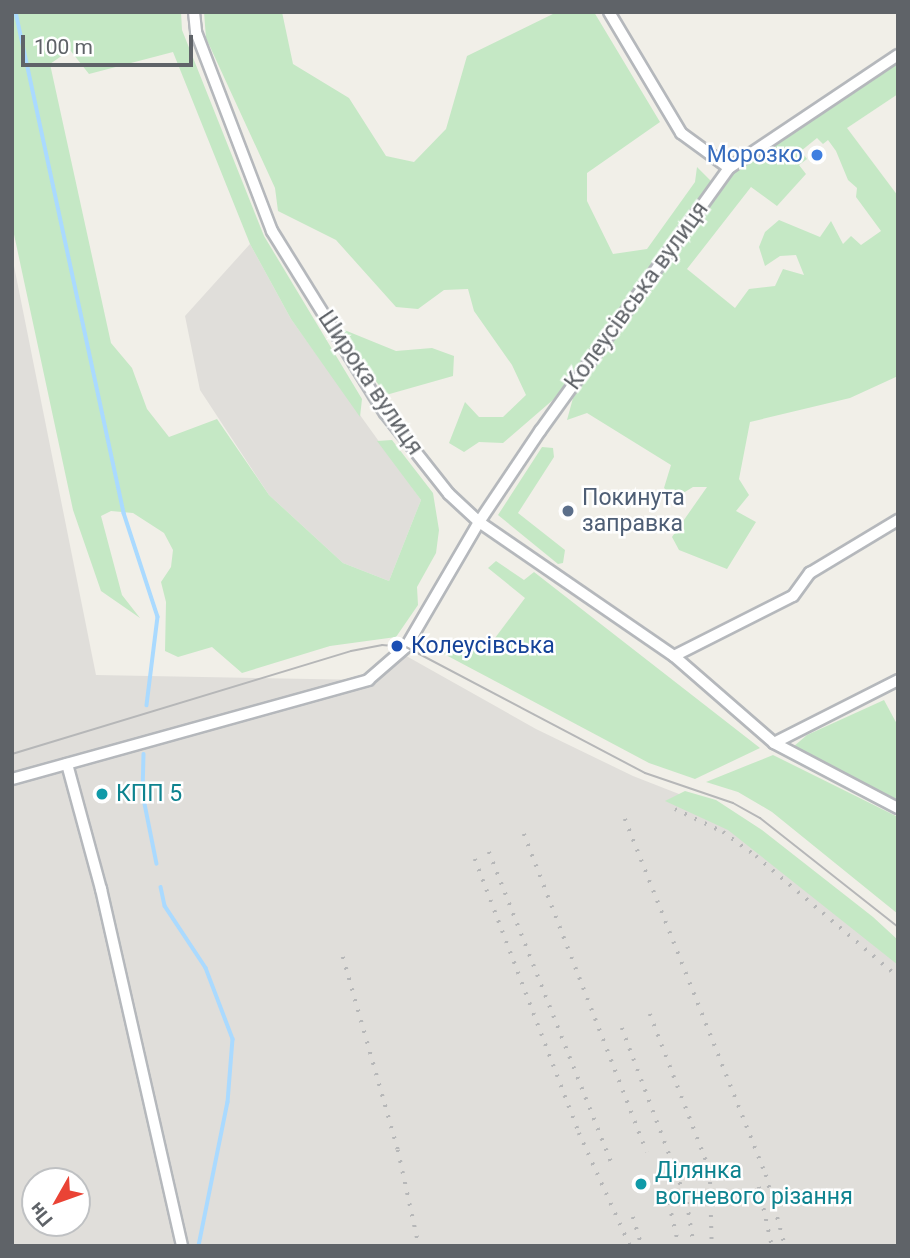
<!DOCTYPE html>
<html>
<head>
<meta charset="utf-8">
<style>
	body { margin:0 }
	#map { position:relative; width:910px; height:1258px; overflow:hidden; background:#f1efe8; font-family:Roboto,sans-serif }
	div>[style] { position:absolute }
	.industrial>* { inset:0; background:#e0deda }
	.green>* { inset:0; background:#c5e8c5 }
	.stream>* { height:3.5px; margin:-1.75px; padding:0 1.75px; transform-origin:1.75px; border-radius:1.75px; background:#aadaff }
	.roads { filter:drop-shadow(2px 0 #b5b8bc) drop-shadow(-2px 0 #b5b8bc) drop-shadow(0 2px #b5b8bc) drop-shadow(0 -2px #b5b8bc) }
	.minor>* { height:10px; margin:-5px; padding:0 5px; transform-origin:5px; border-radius:5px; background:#fff }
	.tram>* { height:2px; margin:-1px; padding:0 1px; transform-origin:1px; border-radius:1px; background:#b6b7b8 }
	.rail>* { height:3.5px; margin-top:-1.75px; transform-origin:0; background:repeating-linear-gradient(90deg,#b6b7b8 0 2px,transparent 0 11px) }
	.dots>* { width:19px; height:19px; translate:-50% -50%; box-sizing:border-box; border:4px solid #fff; border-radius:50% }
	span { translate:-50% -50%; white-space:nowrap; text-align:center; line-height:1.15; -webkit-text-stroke:5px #fff; paint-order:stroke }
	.shop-label { font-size:23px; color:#366cbe }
	.right { translate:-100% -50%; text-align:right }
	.street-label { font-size:23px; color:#5f6368 }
	.service-label { font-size:23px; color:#4e5e75 }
	.left { translate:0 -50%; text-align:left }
	.transit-label { font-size:23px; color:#164399 }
	.culture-label { font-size:23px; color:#0d838f }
	.frame { position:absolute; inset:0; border:14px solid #5f6368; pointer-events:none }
	.north { position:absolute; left:21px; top:1167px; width:70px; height:70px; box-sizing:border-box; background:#fff; border:2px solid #bfc1c3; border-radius:50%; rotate:230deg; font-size:19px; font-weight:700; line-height:28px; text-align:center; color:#5f6368 }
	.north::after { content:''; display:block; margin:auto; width:24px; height:32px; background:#ea4335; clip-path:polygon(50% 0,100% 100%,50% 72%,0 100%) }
	.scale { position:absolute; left:21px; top:35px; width:172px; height:32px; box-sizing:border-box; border:4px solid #5f6368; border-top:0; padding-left:9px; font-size:21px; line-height:24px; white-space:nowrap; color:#5f6368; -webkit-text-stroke:5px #fff; paint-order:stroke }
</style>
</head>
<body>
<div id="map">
	<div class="industrial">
		<i style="clip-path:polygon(250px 244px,291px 319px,421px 500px,389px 581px,343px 563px,269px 495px,200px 390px,185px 316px)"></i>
		<i style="clip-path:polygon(evenodd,12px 256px,96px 675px,368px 680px,401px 653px,536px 729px,633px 776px,725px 812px,898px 958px,898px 1246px,12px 1246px,12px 256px,35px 1181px,77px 1181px,77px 1223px,35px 1223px,35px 1181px)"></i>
	</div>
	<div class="green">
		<i style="clip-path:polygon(12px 12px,181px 12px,182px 30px,264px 236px,362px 399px,360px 417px,291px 319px,250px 244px,173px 52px,89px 74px,70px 50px,50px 64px,111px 343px,132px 368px,147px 409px,169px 437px,217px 419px,269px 495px,343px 563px,389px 581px,421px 500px,377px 441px,392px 440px,433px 493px,439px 530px,436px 553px,417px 587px,418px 605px,396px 637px,330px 646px,242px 673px,212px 647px,178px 657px,165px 651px,166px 602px,161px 582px,171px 567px,173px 550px,164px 533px,133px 513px,111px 511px,101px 516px,122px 595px,140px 618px,101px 591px,73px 510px,12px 225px)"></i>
		<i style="clip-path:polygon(204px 12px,282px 12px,293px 64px,349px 98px,386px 156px,414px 162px,446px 129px,467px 56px,557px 12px,594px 12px,660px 122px,587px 173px,587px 201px,613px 254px,647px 249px,695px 182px,697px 167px,711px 181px,554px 399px,503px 443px,479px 442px,464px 452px,449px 443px,465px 402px,479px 417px,503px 417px,526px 395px,512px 365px,474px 311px,468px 289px,444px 290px,418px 309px,396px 307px,336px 240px,278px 211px,275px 188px,206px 38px)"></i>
		<i style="clip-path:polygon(evenodd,898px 60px,898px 94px,847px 128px,898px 196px,898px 376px,850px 398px,750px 422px,739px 479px,749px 495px,736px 511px,756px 522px,727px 569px,679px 550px,672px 537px,707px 487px,693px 487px,675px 498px,664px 488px,671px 465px,587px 413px,567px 420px,573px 398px,733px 169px,898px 60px,817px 138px,823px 144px,828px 140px,836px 151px,848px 180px,857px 188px,856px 197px,881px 231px,861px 245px,851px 236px,843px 244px,831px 221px,820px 237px,779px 220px,765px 232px,759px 247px,765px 266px,780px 256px,796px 255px,804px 275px,783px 269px,775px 286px,749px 289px,735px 308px,687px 269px,751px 187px,777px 206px,806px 174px,799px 165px,807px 159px,801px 151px,817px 138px)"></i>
		<i style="clip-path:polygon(337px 327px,396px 351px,432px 348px,454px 356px,453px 376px,386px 395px)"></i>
		<i style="clip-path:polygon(542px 447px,553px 448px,554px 457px,518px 513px,565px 550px,563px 563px,558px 564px,498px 515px)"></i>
		<i style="clip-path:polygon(496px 561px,524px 580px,534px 572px,760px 748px,695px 779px,649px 763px,444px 654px,453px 642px,470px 649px,492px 642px,525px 598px,488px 568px)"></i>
		<i style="clip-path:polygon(884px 700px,898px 726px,898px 800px,793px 747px,807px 735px)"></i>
		<i style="clip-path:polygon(773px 755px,898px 817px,898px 914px,772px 812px,738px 792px,706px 782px)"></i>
		<i style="clip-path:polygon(685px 791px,716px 800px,762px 830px,873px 917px,898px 940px,898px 965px,728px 830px,665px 801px)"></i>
	</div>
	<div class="stream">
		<i style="left:16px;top:12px;width:513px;rotate:77.83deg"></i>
		<i style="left:124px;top:513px;width:109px;rotate:71.9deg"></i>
		<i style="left:158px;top:617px;width:89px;rotate:97.1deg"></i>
		<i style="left:144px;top:754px;width:40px;rotate:91.4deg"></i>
		<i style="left:143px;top:794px;width:71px;rotate:78.7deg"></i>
		<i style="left:161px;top:887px;width:19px;rotate:78deg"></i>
		<i style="left:165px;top:906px;width:74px;rotate:56.5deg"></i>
		<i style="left:206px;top:968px;width:76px;rotate:69.2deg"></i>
		<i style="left:233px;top:1039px;width:63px;rotate:94.5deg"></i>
		<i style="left:228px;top:1102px;width:147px;rotate:101.4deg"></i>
	</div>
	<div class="roads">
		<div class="minor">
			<i style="left:194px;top:12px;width:20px;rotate:84deg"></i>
			<i style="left:196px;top:32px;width:213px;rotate:69.1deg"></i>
			<i style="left:272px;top:231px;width:214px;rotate:58.2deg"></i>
			<i style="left:385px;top:413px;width:103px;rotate:51.7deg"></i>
			<i style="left:449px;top:494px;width:41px;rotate:43deg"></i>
			<i style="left:479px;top:522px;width:237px;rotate:34.5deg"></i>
			<i style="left:674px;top:656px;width:133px;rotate:41deg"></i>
			<i style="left:774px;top:743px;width:140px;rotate:27.7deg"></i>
			<i style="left:609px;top:12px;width:141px;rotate:59.2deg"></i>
			<i style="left:681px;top:133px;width:59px;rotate:36.1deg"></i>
			<i style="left:674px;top:656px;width:133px;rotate:-26.8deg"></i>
			<i style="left:793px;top:596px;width:29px;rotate:-54deg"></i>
			<i style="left:810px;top:573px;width:103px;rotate:-31.1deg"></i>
			<i style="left:774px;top:743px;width:139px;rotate:-26.9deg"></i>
			<i style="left:67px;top:764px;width:130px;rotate:74.8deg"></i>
			<i style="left:101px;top:889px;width:366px;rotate:77.2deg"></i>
			<i style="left:12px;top:779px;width:370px;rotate:-15.5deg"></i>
			<i style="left:368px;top:680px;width:50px;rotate:-41deg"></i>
			<i style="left:406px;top:647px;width:145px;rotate:-59.7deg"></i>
			<i style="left:479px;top:522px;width:110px;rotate:-56.2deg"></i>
			<i style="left:540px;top:431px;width:324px;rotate:-54.3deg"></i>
			<i style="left:729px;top:168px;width:203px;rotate:-33.8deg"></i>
		</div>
	</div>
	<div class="tram">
		<i style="left:12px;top:754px;width:354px;rotate:-16.9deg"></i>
		<i style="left:351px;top:651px;width:32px;rotate:-11deg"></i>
		<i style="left:382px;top:645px;width:24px;rotate:5deg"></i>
		<i style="left:406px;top:647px;width:270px;rotate:27.8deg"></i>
		<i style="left:645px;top:773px;width:93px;rotate:18.8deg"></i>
		<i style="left:733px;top:803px;width:31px;rotate:29deg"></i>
		<i style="left:760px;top:818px;width:176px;rotate:38.3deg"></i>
	</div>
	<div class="rail">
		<i style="left:675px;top:809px;width:53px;rotate:25.6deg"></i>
		<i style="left:723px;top:832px;width:41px;rotate:36deg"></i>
		<i style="left:756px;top:856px;width:187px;rotate:40.4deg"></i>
		<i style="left:625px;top:819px;width:383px;rotate:68.4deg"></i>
		<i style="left:766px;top:1175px;width:73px;rotate:75deg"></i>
		<i style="left:524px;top:834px;width:341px;rotate:68.9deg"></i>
		<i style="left:489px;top:852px;width:336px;rotate:68.5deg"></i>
		<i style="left:475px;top:859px;width:293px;rotate:69.2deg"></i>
		<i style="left:579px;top:1133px;width:124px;rotate:65.7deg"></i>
		<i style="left:343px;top:957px;width:201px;rotate:74.1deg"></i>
		<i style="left:398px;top:1150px;width:98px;rotate:77.7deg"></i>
		<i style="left:650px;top:1014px;width:168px;rotate:69.1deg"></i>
		<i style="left:710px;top:1171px;width:75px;rotate:88.5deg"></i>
		<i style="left:622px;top:1028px;width:186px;rotate:69.5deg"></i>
		<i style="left:687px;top:1202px;width:45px;rotate:81deg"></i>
		<i style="left:759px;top:1187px;width:60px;rotate:77.6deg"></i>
		<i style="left:669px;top:1203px;width:44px;rotate:76.9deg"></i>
		<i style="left:633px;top:1217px;width:30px;rotate:73deg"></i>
	</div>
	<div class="dots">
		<i style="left:817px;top:155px;background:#3f7fe0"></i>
		<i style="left:568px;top:511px;background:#5c6f8a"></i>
		<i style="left:397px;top:646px;background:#1a4fb4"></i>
		<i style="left:102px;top:794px;background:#0f9aa8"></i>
		<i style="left:641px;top:1184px;background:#0f9aa8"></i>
	</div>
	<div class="shop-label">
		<span class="right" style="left:803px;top:155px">Морозко</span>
	</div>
	<div class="street-label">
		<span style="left:637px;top:296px;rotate:-54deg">Колеусівська вулиця</span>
		<span style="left:370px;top:383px;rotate:56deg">Широка вулиця</span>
	</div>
	<div class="service-label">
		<span class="left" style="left:582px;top:511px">Покинута<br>заправка</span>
	</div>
	<div class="transit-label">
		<span class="left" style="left:411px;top:646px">Колеусівська</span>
	</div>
	<div class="culture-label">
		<span class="left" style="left:116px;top:794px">КПП 5</span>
		<span class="left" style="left:655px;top:1184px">Ділянка<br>вогневого різання</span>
	</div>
	<div class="frame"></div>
	<div class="north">Пн</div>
	<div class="scale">100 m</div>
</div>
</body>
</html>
